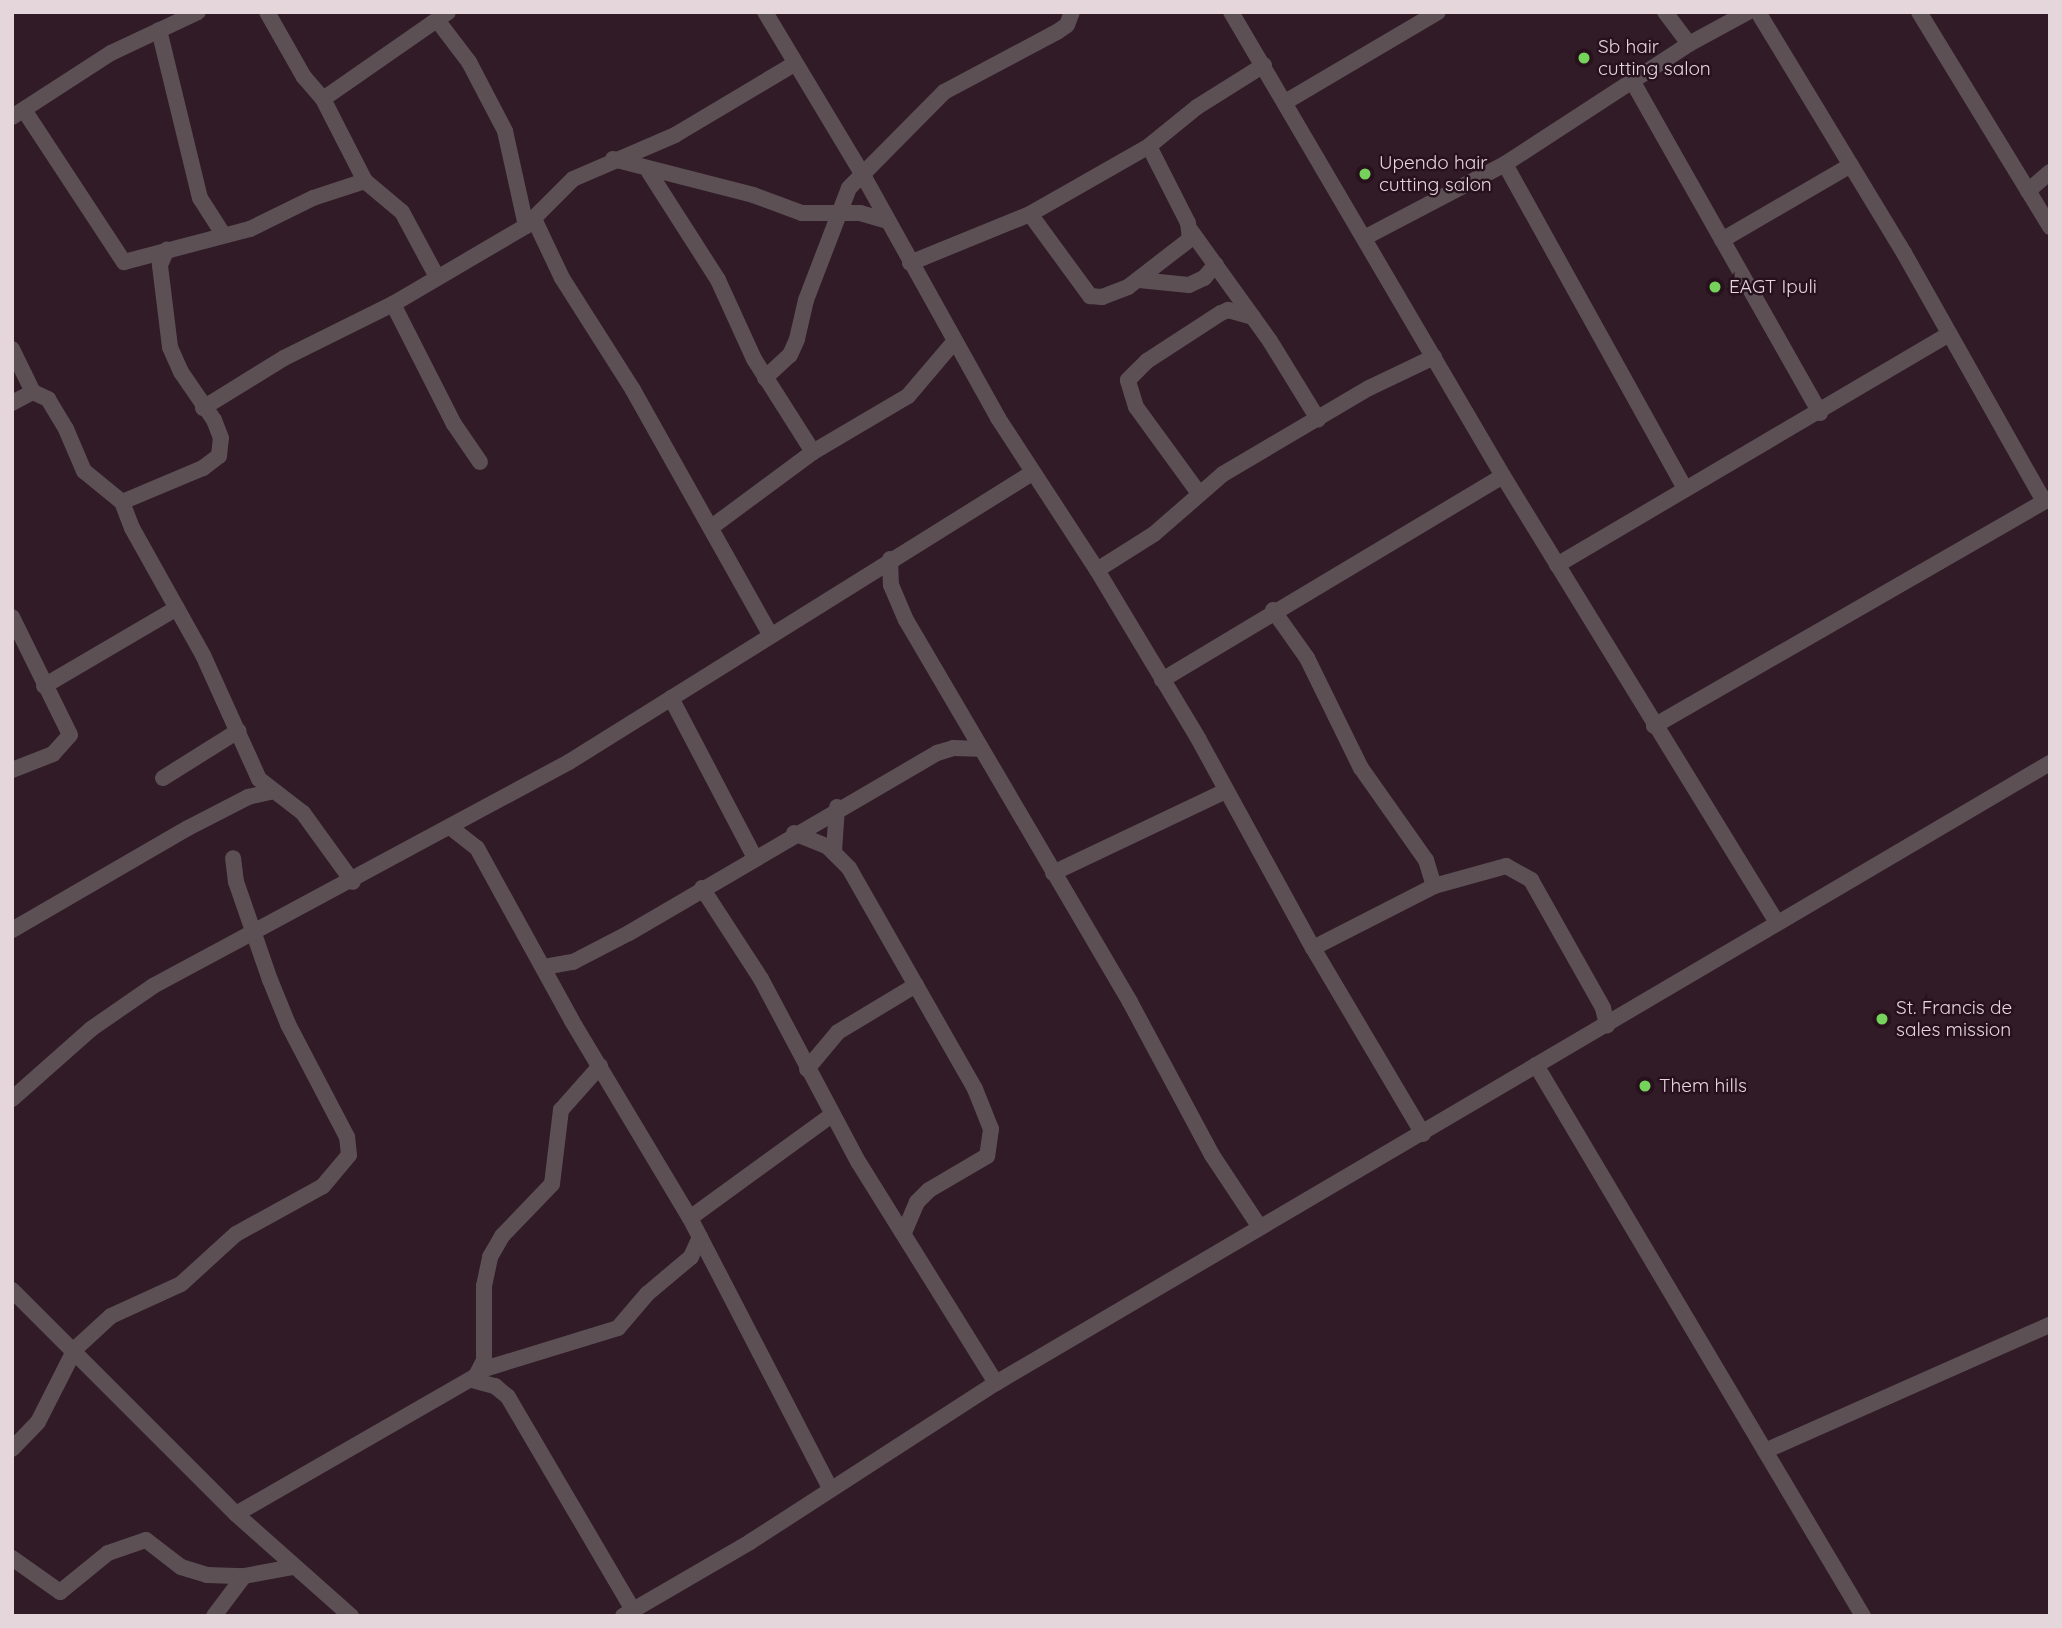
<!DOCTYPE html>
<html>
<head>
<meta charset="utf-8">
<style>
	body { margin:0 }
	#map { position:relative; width:2062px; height:1628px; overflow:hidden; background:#311b26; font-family:Quicksand,sans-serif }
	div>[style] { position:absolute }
	.street>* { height:16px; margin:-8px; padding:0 8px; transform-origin:8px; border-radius:8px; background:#5c5055 }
	.dots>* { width:19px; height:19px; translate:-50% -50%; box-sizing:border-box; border:4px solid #27111c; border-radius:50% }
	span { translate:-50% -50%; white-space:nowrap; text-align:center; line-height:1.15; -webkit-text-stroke:5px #27111c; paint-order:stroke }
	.poi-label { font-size:19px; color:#e5d6dc }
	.left { translate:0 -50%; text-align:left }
	.frame { position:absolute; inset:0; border:14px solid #e5d6dc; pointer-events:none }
</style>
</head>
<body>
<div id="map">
	<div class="street">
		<i style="left:267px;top:12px;width:75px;rotate:60.4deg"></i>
		<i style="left:304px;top:77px;width:29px;rotate:49deg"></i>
		<i style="left:323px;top:99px;width:92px;rotate:62.9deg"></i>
		<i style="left:765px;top:12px;width:192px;rotate:59deg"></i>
		<i style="left:864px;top:177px;width:276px;rotate:60.9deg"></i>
		<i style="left:998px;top:418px;width:181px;rotate:56.9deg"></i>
		<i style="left:1097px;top:570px;width:198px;rotate:59deg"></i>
		<i style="left:1199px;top:740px;width:237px;rotate:61.3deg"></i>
		<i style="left:1313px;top:948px;width:216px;rotate:59.4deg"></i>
		<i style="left:1231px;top:12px;width:538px;rotate:59.62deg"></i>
		<i style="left:1503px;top:476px;width:522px;rotate:58.47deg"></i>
		<i style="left:1665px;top:12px;width:40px;rotate:53deg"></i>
		<i style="left:1758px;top:12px;width:282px;rotate:58.8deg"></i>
		<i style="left:1904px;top:253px;width:285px;rotate:60.6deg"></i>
		<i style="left:1919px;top:12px;width:252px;rotate:58.6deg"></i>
		<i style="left:437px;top:20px;width:53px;rotate:52.7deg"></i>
		<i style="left:469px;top:62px;width:78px;rotate:62.4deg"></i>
		<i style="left:505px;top:131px;width:97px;rotate:77.5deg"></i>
		<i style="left:159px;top:30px;width:173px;rotate:76.3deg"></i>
		<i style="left:200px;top:198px;width:43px;rotate:57.4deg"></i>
		<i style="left:1634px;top:84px;width:378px;rotate:60.5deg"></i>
		<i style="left:323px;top:99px;width:152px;rotate:-34.8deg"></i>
		<i style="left:1287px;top:101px;width:175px;rotate:-30.5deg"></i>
		<i style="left:24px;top:110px;width:182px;rotate:56.7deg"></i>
		<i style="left:124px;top:262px;width:130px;rotate:-14.7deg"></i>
		<i style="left:250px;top:229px;width:70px;rotate:-26.2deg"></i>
		<i style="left:313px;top:198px;width:55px;rotate:-18.1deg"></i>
		<i style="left:365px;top:181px;width:48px;rotate:40deg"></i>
		<i style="left:402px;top:212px;width:74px;rotate:61.7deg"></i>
		<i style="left:12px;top:117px;width:118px;rotate:-32.9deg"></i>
		<i style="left:111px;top:53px;width:96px;rotate:-25.2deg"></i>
		<i style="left:613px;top:159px;width:145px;rotate:14.4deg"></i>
		<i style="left:753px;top:195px;width:52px;rotate:20.2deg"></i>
		<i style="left:802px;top:213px;width:58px"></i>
		<i style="left:860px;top:213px;width:29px;rotate:16deg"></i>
		<i style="left:1505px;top:164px;width:369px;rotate:61deg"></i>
		<i style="left:649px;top:172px;width:128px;rotate:57.4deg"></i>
		<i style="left:718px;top:280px;width:87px;rotate:65.5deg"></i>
		<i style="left:754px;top:359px;width:110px;rotate:57.6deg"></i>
		<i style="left:2028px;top:191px;width:29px;rotate:-41deg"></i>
		<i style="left:1030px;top:214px;width:102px;rotate:53.8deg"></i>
		<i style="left:1090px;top:296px;width:12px;rotate:5deg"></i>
		<i style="left:1102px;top:297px;width:28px;rotate:-21deg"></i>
		<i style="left:1128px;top:287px;width:78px;rotate:-37.7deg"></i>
		<i style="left:1190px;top:239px;width:16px;rotate:-97deg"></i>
		<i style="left:1188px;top:223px;width:86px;rotate:-116.9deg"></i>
		<i style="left:534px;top:219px;width:65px;rotate:64.6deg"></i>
		<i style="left:562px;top:278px;width:133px;rotate:57.6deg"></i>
		<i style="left:633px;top:390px;width:280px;rotate:60.7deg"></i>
		<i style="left:1191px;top:231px;width:135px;rotate:54.3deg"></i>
		<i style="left:1270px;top:341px;width:92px;rotate:58.4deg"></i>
		<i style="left:1364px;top:238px;width:159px;rotate:-27.7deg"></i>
		<i style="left:1505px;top:164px;width:220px;rotate:-33.1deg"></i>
		<i style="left:1689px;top:44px;width:67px;rotate:-28.5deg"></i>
		<i style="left:1722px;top:240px;width:149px;rotate:-30.2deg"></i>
		<i style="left:910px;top:263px;width:130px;rotate:-22.2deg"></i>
		<i style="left:1030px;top:214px;width:137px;rotate:-29.7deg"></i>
		<i style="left:1149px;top:146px;width:62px;rotate:-39.1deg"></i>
		<i style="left:1197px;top:107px;width:79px;rotate:-32.1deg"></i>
		<i style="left:1139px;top:280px;width:50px;rotate:5.7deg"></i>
		<i style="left:1189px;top:285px;width:17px;rotate:-25deg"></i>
		<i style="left:1204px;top:278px;width:18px;rotate:-49deg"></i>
		<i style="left:393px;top:304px;width:135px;rotate:63.1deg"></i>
		<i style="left:454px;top:424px;width:46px;rotate:55.6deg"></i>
		<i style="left:12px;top:349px;width:48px;rotate:64deg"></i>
		<i style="left:33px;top:392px;width:17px;rotate:25deg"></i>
		<i style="left:48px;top:399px;width:35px;rotate:59deg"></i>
		<i style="left:66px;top:429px;width:46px;rotate:66.8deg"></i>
		<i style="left:84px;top:471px;width:49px;rotate:39.2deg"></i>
		<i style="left:122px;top:502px;width:28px;rotate:69deg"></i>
		<i style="left:132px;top:528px;width:145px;rotate:60.8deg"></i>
		<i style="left:203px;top:655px;width:136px;rotate:65.7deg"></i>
		<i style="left:259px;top:779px;width:56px;rotate:37.7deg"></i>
		<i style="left:303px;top:813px;width:85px;rotate:54.1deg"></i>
		<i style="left:765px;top:378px;width:34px;rotate:-43deg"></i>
		<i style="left:790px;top:355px;width:17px;rotate:-66deg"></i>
		<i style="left:797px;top:339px;width:40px;rotate:-77deg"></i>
		<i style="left:806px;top:300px;width:120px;rotate:-69deg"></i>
		<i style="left:849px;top:188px;width:135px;rotate:-45.3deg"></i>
		<i style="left:944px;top:92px;width:128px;rotate:-28deg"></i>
		<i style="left:1057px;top:32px;width:12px;rotate:-35deg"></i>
		<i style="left:1067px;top:25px;width:14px;rotate:-69deg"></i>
		<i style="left:12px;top:403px;width:24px;rotate:-28deg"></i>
		<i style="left:203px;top:408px;width:95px;rotate:-31.7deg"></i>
		<i style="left:284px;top:358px;width:122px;rotate:-26.4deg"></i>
		<i style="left:393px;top:304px;width:154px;rotate:-30.4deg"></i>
		<i style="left:526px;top:226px;width:66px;rotate:-45deg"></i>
		<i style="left:573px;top:179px;width:111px;rotate:-23.3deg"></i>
		<i style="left:675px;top:135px;width:139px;rotate:-30.8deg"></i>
		<i style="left:1198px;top:492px;width:105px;rotate:-126.1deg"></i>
		<i style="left:1136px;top:407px;width:28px;rotate:-107deg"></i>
		<i style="left:1128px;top:380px;width:27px;rotate:-45deg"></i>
		<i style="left:1147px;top:361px;width:88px;rotate:-33deg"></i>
		<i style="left:1221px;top:313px;width:8px;rotate:-23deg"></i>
		<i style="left:1228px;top:310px;width:26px;rotate:16deg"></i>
		<i style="left:122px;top:502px;width:88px;rotate:-22.8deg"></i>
		<i style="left:203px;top:468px;width:20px;rotate:-37deg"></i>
		<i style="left:219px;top:456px;width:18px;rotate:-84deg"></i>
		<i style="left:221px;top:438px;width:19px;rotate:-111deg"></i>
		<i style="left:214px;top:420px;width:58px;rotate:-124.5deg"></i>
		<i style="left:181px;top:372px;width:27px;rotate:-114deg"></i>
		<i style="left:170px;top:347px;width:83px;rotate:-97deg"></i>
		<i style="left:160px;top:265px;width:17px;rotate:-66deg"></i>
		<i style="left:713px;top:526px;width:124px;rotate:-36.5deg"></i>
		<i style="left:813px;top:452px;width:110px;rotate:-30.5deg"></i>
		<i style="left:908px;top:396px;width:71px;rotate:-49.6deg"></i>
		<i style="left:890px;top:559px;width:26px;rotate:88deg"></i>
		<i style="left:891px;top:585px;width:38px;rotate:67deg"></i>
		<i style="left:906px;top:620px;width:443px;rotate:59.6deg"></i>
		<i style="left:1130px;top:1002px;width:174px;rotate:61.8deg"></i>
		<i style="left:1212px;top:1155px;width:85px;rotate:56.5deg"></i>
		<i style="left:1557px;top:565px;width:453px;rotate:-30.5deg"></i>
		<i style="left:1097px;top:570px;width:67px;rotate:-32.3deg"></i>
		<i style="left:1154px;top:534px;width:91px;rotate:-41deg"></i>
		<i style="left:1223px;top:474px;width:169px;rotate:-30.5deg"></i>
		<i style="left:1369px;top:388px;width:72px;rotate:-25.5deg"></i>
		<i style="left:1273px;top:610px;width:59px;rotate:54.7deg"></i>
		<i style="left:1307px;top:658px;width:123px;rotate:63.9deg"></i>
		<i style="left:1361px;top:768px;width:113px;rotate:54.8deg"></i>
		<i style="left:1426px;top:860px;width:27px;rotate:73deg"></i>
		<i style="left:12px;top:617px;width:131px;rotate:63.8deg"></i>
		<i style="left:70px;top:735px;width:25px;rotate:132deg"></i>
		<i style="left:53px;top:754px;width:44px;rotate:158.7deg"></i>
		<i style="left:1162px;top:680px;width:397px;rotate:-30.9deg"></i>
		<i style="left:44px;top:686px;width:154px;rotate:-30.4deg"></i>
		<i style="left:671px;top:698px;width:178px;rotate:62.3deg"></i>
		<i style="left:1654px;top:726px;width:457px;rotate:-29.9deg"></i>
		<i style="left:163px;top:778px;width:89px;rotate:-32.1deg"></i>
		<i style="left:450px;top:827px;width:34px;rotate:38deg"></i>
		<i style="left:477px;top:848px;width:197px;rotate:61.2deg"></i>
		<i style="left:572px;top:1021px;width:230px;rotate:59.1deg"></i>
		<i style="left:690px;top:1218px;width:304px;rotate:62.6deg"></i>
		<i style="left:794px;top:833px;width:35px;rotate:22deg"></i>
		<i style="left:827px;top:846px;width:31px;rotate:45deg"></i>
		<i style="left:849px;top:868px;width:254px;rotate:60.3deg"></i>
		<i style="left:975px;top:1089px;width:43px;rotate:68.2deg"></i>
		<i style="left:991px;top:1129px;width:27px;rotate:98deg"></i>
		<i style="left:987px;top:1156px;width:67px;rotate:149.6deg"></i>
		<i style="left:929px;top:1190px;width:17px;rotate:135deg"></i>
		<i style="left:917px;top:1202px;width:33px;rotate:113deg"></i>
		<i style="left:834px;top:851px;width:44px;rotate:-86.1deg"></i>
		<i style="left:1053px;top:873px;width:191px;rotate:-25.4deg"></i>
		<i style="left:702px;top:888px;width:108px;rotate:57deg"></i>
		<i style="left:761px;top:979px;width:208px;rotate:62deg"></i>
		<i style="left:859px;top:1163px;width:259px;rotate:58.1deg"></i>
		<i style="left:12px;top:930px;width:203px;rotate:-30.1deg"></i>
		<i style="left:188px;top:828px;width:68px;rotate:-27.3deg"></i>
		<i style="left:248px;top:797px;width:26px;rotate:-13deg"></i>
		<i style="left:1313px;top:948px;width:136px;rotate:-27.1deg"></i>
		<i style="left:1434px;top:886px;width:75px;rotate:-15.5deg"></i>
		<i style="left:1506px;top:866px;width:29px;rotate:29deg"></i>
		<i style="left:1531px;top:880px;width:147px;rotate:60.6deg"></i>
		<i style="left:1603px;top:1008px;width:18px;rotate:77deg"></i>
		<i style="left:544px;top:967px;width:29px;rotate:-10deg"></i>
		<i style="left:573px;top:962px;width:63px;rotate:-27.4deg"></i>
		<i style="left:629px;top:933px;width:357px;rotate:-30.3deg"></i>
		<i style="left:937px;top:753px;width:17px;rotate:-17deg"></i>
		<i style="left:953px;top:748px;width:25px;rotate:2deg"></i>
		<i style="left:1536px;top:1065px;width:641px;rotate:59.31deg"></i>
		<i style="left:807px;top:1069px;width:48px;rotate:-50deg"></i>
		<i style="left:838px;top:1032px;width:91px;rotate:-31.1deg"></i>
		<i style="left:12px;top:1099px;width:106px;rotate:-41.5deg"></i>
		<i style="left:91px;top:1029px;width:75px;rotate:-34.7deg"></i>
		<i style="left:153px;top:986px;width:472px;rotate:-28.3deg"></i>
		<i style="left:569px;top:762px;width:546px;rotate:-31.97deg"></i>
		<i style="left:690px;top:1218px;width:175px;rotate:-36deg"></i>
		<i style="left:12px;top:1290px;width:317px;rotate:45deg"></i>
		<i style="left:236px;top:1514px;width:154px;rotate:41.6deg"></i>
		<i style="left:481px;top:1370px;width:143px;rotate:-17deg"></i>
		<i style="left:618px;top:1328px;width:45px;rotate:-49.5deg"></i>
		<i style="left:647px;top:1294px;width:57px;rotate:-40.1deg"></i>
		<i style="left:691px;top:1257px;width:22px;rotate:-66deg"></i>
		<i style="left:472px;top:1380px;width:24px;rotate:15deg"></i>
		<i style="left:495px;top:1386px;width:17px;rotate:40deg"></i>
		<i style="left:508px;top:1397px;width:247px;rotate:59.6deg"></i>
		<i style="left:12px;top:1449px;width:37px;rotate:-46deg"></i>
		<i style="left:38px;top:1422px;width:82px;rotate:-63.1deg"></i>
		<i style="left:75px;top:1349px;width:49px;rotate:-42.5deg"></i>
		<i style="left:111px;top:1316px;width:77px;rotate:-24.6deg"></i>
		<i style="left:181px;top:1284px;width:74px;rotate:-42.3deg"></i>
		<i style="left:236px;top:1234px;width:99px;rotate:-28.9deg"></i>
		<i style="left:323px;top:1186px;width:40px;rotate:-50deg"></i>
		<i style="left:349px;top:1155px;width:18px;rotate:-96deg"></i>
		<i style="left:347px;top:1137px;width:127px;rotate:-117.6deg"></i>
		<i style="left:288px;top:1024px;width:48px;rotate:-112.2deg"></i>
		<i style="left:270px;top:980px;width:104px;rotate:-109.1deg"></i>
		<i style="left:236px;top:882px;width:24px;rotate:-97deg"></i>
		<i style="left:1765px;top:1451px;width:312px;rotate:-23.9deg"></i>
		<i style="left:236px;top:1514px;width:277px;rotate:-29.9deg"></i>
		<i style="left:476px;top:1376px;width:18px;rotate:-63deg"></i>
		<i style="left:484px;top:1360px;width:74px;rotate:-90deg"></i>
		<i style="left:484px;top:1286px;width:30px;rotate:-78deg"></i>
		<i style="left:490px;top:1257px;width:24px;rotate:-60deg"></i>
		<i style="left:502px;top:1236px;width:72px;rotate:-46.1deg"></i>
		<i style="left:552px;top:1184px;width:75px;rotate:-83.1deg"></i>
		<i style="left:561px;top:1110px;width:59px;rotate:-48.4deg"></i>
		<i style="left:12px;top:1558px;width:59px;rotate:35.3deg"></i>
		<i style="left:60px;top:1592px;width:62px;rotate:-39.1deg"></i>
		<i style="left:108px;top:1553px;width:40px;rotate:-18.9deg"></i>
		<i style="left:146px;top:1540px;width:44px;rotate:37.6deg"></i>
		<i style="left:181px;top:1567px;width:27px;rotate:17deg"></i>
		<i style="left:207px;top:1575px;width:37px;rotate:2deg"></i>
		<i style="left:244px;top:1576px;width:50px;rotate:-10.4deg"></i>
		<i style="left:214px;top:1616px;width:50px;rotate:-53.1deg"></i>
		<i style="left:623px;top:1616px;width:147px;rotate:-30.2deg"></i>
		<i style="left:750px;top:1542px;width:293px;rotate:-32.9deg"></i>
		<i style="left:996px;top:1383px;width:1223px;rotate:-30.47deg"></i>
	</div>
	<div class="dots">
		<i style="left:1584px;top:58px;background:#75d25b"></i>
		<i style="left:1365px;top:174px;background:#75d25b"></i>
		<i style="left:1715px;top:287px;background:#75d25b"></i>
		<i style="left:1882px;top:1019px;background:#75d25b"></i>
		<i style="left:1645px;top:1086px;background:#75d25b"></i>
	</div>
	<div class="poi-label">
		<span class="left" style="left:1598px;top:58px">Sb hair<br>cutting salon</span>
		<span class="left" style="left:1379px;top:174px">Upendo hair<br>cutting salon</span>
		<span class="left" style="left:1729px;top:287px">EAGT Ipuli</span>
		<span class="left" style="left:1896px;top:1019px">St. Francis de<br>sales mission</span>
		<span class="left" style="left:1659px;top:1086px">Them hills</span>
	</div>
	<div class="frame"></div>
</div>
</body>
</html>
